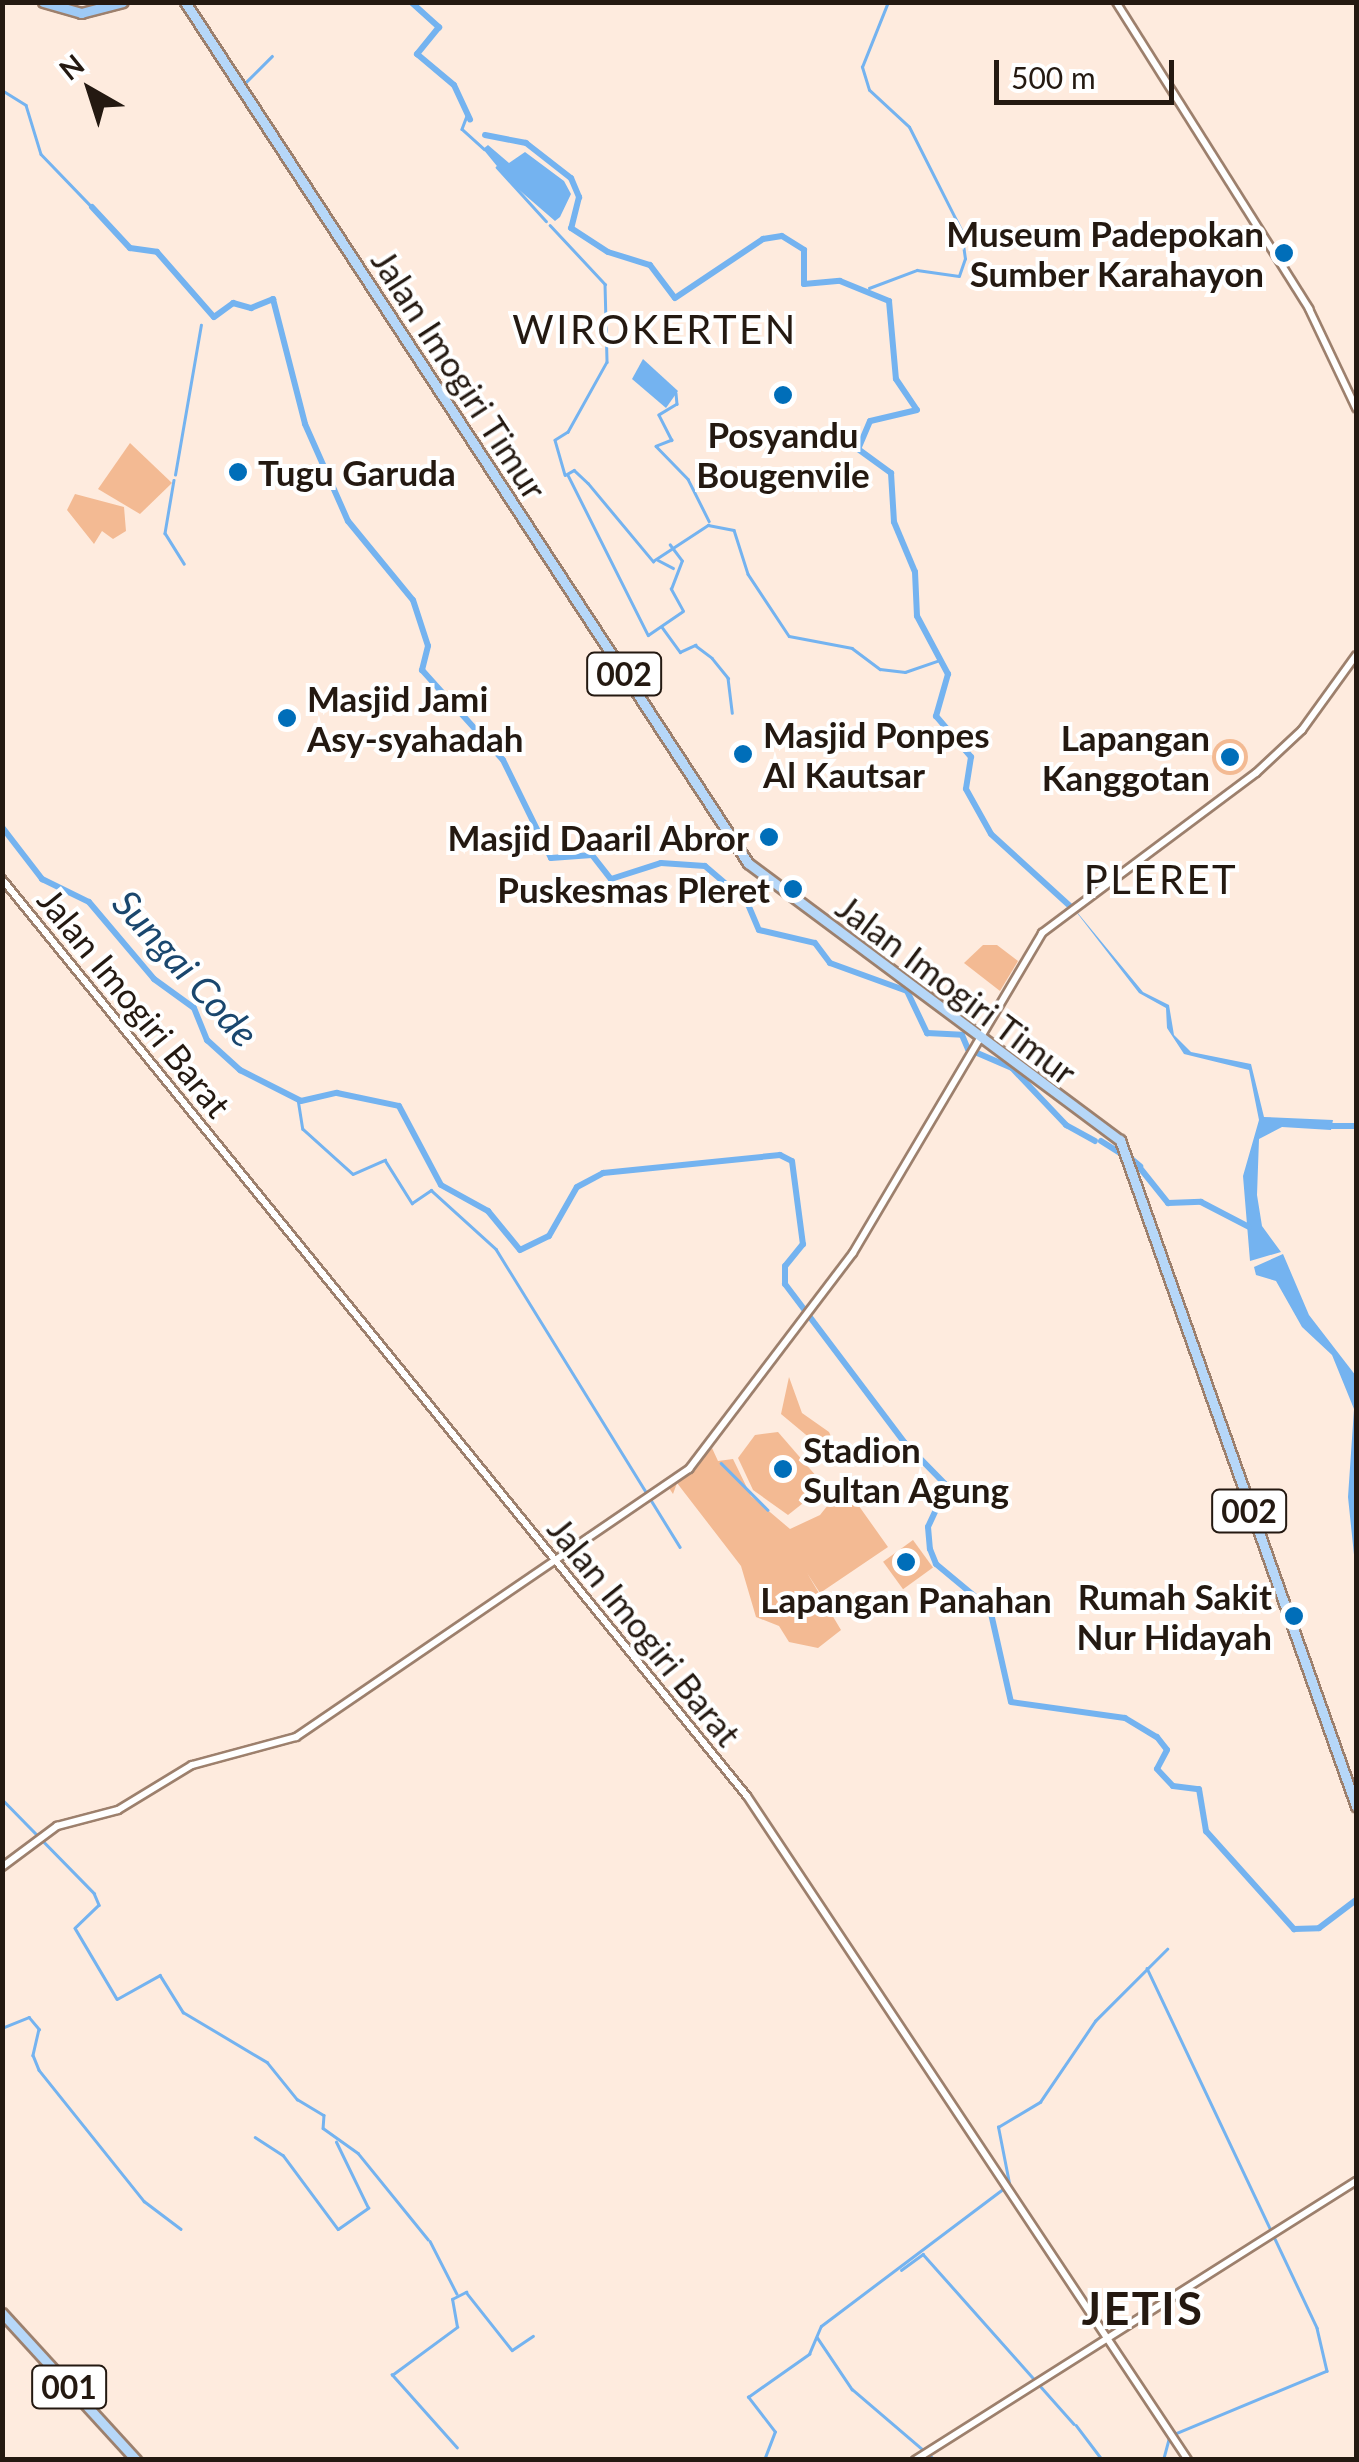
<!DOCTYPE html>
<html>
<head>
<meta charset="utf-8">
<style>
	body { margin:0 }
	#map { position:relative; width:1359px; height:2462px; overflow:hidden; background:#feebde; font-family:Lato,sans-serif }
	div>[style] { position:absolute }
	.green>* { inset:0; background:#f3ba93; transform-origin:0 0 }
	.round { border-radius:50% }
	.water>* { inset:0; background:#74b3f0 }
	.stream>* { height:2.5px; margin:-1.25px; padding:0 1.25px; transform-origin:1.25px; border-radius:1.25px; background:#74b3f0 }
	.river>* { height:6px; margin:-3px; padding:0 3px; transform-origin:3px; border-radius:3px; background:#74b3f0 }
	.roads { filter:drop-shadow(2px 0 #9d806d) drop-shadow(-2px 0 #9d806d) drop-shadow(0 2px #9d806d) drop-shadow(0 -2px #9d806d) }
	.secondary>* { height:6px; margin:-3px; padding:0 3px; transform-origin:3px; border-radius:3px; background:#fff }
	.primary>* { height:9px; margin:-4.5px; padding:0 4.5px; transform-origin:4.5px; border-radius:4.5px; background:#b6d7f8 }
	.trunk>* { height:9px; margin:-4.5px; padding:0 4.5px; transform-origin:4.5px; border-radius:4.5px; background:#9ecaf6 }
	.dots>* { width:28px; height:28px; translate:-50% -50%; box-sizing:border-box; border:5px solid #fff; border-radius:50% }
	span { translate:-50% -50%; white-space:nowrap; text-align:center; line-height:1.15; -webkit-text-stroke:8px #fff; paint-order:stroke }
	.shield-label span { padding:2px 8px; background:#fff; border:2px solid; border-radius:8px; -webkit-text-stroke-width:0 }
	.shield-label { font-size:32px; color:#241911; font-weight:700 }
	.poi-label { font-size:35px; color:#241911; font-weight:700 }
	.right { translate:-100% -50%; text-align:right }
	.left { translate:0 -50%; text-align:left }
	.street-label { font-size:35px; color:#241911 }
	.water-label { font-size:38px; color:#1a476e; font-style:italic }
	.quarter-label { font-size:40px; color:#241911; letter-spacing:2.5px }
	.district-label { font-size:45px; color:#241911; font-weight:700; letter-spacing:2.5px }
	.frame { position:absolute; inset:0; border:5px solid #241911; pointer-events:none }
	.north { position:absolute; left:40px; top:40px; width:100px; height:100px; -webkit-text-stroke:8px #fff; paint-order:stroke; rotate:321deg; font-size:28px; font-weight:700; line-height:40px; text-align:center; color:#241911 }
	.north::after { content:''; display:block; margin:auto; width:35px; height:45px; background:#241911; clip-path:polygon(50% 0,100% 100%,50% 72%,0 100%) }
	.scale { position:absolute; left:994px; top:60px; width:180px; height:45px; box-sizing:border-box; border:5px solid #241911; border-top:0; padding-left:12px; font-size:30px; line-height:35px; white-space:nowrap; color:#241911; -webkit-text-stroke:8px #fff; paint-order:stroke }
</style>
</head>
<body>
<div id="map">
	<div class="green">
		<i style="clip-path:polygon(130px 443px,172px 483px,140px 514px,98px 489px)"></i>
		<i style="clip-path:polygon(75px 494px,124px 507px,126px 531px,113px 539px,102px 531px,94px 544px,67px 510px)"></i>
		<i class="round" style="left:1212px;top:739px;width:36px;height:36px"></i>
		<i style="clip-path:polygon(983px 945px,997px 945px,1018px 961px,1000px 991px,964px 963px)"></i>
		<i style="clip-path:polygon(789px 1377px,802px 1413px,829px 1432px,836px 1447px,835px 1448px,823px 1449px,781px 1414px)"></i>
		<i style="clip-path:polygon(778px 1432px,817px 1477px,812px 1496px,788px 1515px,753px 1490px,738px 1458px,755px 1435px)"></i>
		<i style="clip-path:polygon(712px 1448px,718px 1461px,733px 1459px,751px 1496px,790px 1529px,820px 1515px,844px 1485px,888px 1547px,820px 1593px,807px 1573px,841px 1630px,818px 1648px,789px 1642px,779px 1626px,756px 1617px,741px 1566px,677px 1483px,673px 1494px,669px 1488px,647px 1501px)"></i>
		<i style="left:913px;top:1540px;width:34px;height:37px;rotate:54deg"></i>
	</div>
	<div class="water">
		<i style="clip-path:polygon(488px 145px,509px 163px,525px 152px,564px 181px,571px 194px,560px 217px,555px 221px,510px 182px,483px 149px)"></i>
		<i style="clip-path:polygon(643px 359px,678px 391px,666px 408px,632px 379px)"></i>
		<i style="clip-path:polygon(1067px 900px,1143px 992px,1169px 1005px,1174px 1035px,1191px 1052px,1251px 1064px,1264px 1117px,1333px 1120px,1331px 1130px,1282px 1127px,1259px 1139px,1257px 1195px,1262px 1226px,1281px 1252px,1250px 1261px,1243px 1176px,1259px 1120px,1249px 1070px,1184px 1054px,1167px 1028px,1166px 1008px,1139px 993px)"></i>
		<i style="clip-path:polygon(1283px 1254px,1309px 1315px,1356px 1376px,1356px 1574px,1348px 1497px,1354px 1409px,1332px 1355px,1302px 1327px,1276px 1281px,1256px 1275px,1254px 1267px)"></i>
	</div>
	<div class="stream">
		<i style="left:2px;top:55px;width:26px;rotate:90deg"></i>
		<i style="left:242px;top:86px;width:42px;rotate:-45deg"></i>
		<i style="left:2px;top:90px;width:28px;rotate:32deg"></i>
		<i style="left:26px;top:105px;width:51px;rotate:73deg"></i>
		<i style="left:41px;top:154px;width:74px;rotate:46.1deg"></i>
		<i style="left:467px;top:116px;width:14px;rotate:111deg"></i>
		<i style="left:462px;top:129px;width:30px;rotate:42deg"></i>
		<i style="left:497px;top:167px;width:73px;rotate:47.8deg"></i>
		<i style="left:550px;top:225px;width:81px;rotate:47deg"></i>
		<i style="left:605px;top:284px;width:78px;rotate:88.5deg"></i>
		<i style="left:607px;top:362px;width:80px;rotate:119.1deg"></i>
		<i style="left:568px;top:432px;width:15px;rotate:148deg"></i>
		<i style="left:555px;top:440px;width:36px;rotate:74deg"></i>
		<i style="left:565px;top:475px;width:10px;rotate:-29deg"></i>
		<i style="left:574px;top:470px;width:19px;rotate:43deg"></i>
		<i style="left:588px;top:483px;width:102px;rotate:50.2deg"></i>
		<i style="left:653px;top:561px;width:66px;rotate:-33.2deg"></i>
		<i style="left:708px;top:525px;width:26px;rotate:11deg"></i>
		<i style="left:734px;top:530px;width:46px;rotate:72.3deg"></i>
		<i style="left:748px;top:574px;width:74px;rotate:56.5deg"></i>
		<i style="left:789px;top:636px;width:64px;rotate:10.8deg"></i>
		<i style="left:852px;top:648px;width:35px;rotate:37deg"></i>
		<i style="left:880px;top:669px;width:25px;rotate:7deg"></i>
		<i style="left:905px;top:672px;width:36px;rotate:-19deg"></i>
		<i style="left:869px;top:288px;width:51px;rotate:-20.6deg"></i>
		<i style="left:917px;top:270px;width:42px;rotate:8.1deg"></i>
		<i style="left:959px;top:276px;width:18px;rotate:-71deg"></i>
		<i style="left:965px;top:259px;width:29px;rotate:-98deg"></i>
		<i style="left:961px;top:230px;width:115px;rotate:-116.8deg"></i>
		<i style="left:909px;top:127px;width:54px;rotate:-137.2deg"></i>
		<i style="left:869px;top:90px;width:24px;rotate:-107deg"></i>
		<i style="left:862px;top:67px;width:70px;rotate:-68.2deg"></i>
		<i style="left:676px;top:393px;width:11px;rotate:85deg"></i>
		<i style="left:677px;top:404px;width:21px;rotate:149deg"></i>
		<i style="left:659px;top:415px;width:28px;rotate:63deg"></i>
		<i style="left:672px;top:440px;width:17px;rotate:159deg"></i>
		<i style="left:656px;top:446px;width:46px;rotate:45.9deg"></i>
		<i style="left:688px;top:479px;width:47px;rotate:63.4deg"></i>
		<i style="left:175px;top:475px;width:152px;rotate:-80.2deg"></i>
		<i style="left:568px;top:475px;width:179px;rotate:63.4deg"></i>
		<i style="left:648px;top:635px;width:42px;rotate:-34.4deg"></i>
		<i style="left:683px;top:611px;width:25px;rotate:-119deg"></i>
		<i style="left:671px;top:589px;width:30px;rotate:-69deg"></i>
		<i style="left:682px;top:561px;width:20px;rotate:-127deg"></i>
		<i style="left:174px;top:480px;width:54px;rotate:99.6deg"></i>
		<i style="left:165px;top:533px;width:36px;rotate:58deg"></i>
		<i style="left:658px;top:560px;width:17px;rotate:28deg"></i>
		<i style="left:662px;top:627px;width:31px;rotate:54deg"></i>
		<i style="left:680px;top:652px;width:17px;rotate:-25deg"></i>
		<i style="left:695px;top:645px;width:21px;rotate:37deg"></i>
		<i style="left:712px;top:658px;width:26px;rotate:51deg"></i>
		<i style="left:728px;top:678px;width:35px;rotate:83deg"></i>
		<i style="left:298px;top:1099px;width:30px;rotate:81deg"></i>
		<i style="left:303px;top:1129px;width:67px;rotate:42deg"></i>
		<i style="left:353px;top:1174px;width:35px;rotate:-24deg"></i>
		<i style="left:385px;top:1160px;width:51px;rotate:57.9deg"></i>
		<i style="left:412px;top:1203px;width:23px;rotate:-34deg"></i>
		<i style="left:431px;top:1190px;width:88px;rotate:42.2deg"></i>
		<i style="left:496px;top:1249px;width:350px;rotate:58.3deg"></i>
		<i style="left:721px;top:1463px;width:66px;rotate:45deg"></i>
		<i style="left:2px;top:1799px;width:132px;rotate:45.6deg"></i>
		<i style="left:94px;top:1893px;width:13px;rotate:67deg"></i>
		<i style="left:99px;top:1905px;width:33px;rotate:136deg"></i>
		<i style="left:75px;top:1928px;width:82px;rotate:59.4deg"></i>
		<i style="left:117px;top:1999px;width:49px;rotate:-29.2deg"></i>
		<i style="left:160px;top:1975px;width:44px;rotate:58.1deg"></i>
		<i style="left:183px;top:2012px;width:98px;rotate:30.8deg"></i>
		<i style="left:267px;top:2062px;width:48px;rotate:51deg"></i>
		<i style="left:297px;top:2099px;width:31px;rotate:31deg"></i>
		<i style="left:324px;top:2115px;width:13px;rotate:94deg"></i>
		<i style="left:323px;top:2128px;width:43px;rotate:35.5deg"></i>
		<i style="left:358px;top:2153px;width:111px;rotate:50.9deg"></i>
		<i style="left:1147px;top:1968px;width:398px;rotate:64.7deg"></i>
		<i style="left:1317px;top:2328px;width:44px;rotate:76.9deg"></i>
		<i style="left:1327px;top:2371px;width:164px;rotate:157.4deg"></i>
		<i style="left:2px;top:2028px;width:29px;rotate:-22deg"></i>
		<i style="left:29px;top:2017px;width:16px;rotate:50deg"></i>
		<i style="left:39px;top:2029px;width:27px;rotate:103deg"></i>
		<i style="left:33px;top:2055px;width:16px;rotate:68deg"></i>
		<i style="left:39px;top:2070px;width:168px;rotate:51.3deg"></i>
		<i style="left:144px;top:2201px;width:46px;rotate:37.1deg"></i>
		<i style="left:255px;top:2137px;width:33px;rotate:33deg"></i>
		<i style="left:283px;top:2155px;width:92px;rotate:53.4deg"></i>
		<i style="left:338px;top:2229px;width:37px;rotate:-35deg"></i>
		<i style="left:368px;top:2208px;width:73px;rotate:-115.9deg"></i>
		<i style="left:1009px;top:2183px;width:57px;rotate:-101.1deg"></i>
		<i style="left:998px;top:2127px;width:49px;rotate:-30.8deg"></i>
		<i style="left:1040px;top:2102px;width:98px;rotate:-55.8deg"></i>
		<i style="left:1095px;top:2021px;width:102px;rotate:-45deg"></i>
		<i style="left:430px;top:2241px;width:59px;rotate:63deg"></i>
		<i style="left:901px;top:2270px;width:27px;rotate:-36deg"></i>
		<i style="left:923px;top:2254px;width:227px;rotate:48.4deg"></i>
		<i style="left:817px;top:2337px;width:63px;rotate:56.1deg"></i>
		<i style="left:852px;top:2389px;width:109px;rotate:40.5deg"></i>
		<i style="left:1076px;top:2425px;width:41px;rotate:52.9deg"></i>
		<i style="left:457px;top:2448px;width:98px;rotate:-131.7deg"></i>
		<i style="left:392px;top:2375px;width:81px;rotate:-36.4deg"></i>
		<i style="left:457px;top:2327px;width:28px;rotate:-100deg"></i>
		<i style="left:452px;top:2299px;width:16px;rotate:-27deg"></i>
		<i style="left:466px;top:2292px;width:74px;rotate:51.6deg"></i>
		<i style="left:512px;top:2350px;width:25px;rotate:-34deg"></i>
		<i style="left:764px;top:2460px;width:30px;rotate:-69deg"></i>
		<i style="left:775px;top:2432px;width:44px;rotate:-127.6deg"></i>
		<i style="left:748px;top:2397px;width:75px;rotate:-35.2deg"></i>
		<i style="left:809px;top:2354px;width:30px;rotate:-67deg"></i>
		<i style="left:821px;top:2326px;width:228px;rotate:-37deg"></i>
		<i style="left:1163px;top:2460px;width:23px;rotate:-75deg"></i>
	</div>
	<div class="river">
		<i style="left:411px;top:2px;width:38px;rotate:42deg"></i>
		<i style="left:439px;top:27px;width:35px;rotate:129deg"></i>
		<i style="left:417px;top:54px;width:48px;rotate:40deg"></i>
		<i style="left:454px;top:85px;width:38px;rotate:65deg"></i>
		<i style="left:485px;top:135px;width:42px;rotate:11deg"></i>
		<i style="left:526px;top:143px;width:57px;rotate:37.9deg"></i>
		<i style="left:571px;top:178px;width:21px;rotate:67deg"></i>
		<i style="left:579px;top:197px;width:32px;rotate:104deg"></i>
		<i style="left:571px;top:228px;width:44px;rotate:33deg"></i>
		<i style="left:608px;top:252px;width:44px;rotate:17.2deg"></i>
		<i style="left:650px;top:265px;width:41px;rotate:52.9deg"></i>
		<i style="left:675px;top:298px;width:106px;rotate:-33.8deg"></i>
		<i style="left:763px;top:239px;width:19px;rotate:-9deg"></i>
		<i style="left:782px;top:236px;width:26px;rotate:32deg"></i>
		<i style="left:804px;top:250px;width:34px;rotate:90deg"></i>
		<i style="left:804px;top:284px;width:36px;rotate:-5deg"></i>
		<i style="left:840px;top:281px;width:53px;rotate:22.2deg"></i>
		<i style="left:889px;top:301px;width:78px;rotate:84.9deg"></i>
		<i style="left:896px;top:379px;width:37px;rotate:56deg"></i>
		<i style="left:917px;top:410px;width:48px;rotate:166.8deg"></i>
		<i style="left:870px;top:421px;width:30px;rotate:113deg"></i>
		<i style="left:858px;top:449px;width:41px;rotate:36deg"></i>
		<i style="left:891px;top:473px;width:49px;rotate:86.5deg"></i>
		<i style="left:894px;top:522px;width:54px;rotate:67.2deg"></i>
		<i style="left:915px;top:572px;width:44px;rotate:87.4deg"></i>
		<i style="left:917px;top:616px;width:66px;rotate:61.9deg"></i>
		<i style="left:948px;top:674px;width:44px;rotate:105.9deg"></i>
		<i style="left:936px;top:716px;width:54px;rotate:49.5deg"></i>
		<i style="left:971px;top:757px;width:32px;rotate:99deg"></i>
		<i style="left:966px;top:789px;width:51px;rotate:60.9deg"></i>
		<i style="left:991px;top:834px;width:108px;rotate:42.4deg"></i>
		<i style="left:92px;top:207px;width:56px;rotate:47.2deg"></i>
		<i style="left:130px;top:248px;width:27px;rotate:8deg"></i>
		<i style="left:157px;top:252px;width:86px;rotate:48.8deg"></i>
		<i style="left:214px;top:317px;width:24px;rotate:-36deg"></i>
		<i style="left:233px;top:303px;width:19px;rotate:16deg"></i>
		<i style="left:251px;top:308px;width:24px;rotate:-22deg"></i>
		<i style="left:273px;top:299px;width:129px;rotate:75.6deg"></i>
		<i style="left:305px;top:424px;width:106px;rotate:66.1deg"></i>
		<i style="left:348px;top:521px;width:102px;rotate:50.6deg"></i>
		<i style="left:413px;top:600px;width:48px;rotate:71.9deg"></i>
		<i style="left:428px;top:646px;width:25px;rotate:104deg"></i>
		<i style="left:422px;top:670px;width:121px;rotate:48deg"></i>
		<i style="left:503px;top:760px;width:109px;rotate:63.9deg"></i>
		<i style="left:551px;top:858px;width:41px;rotate:-4.2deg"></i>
		<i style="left:592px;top:855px;width:31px;rotate:52deg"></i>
		<i style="left:611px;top:879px;width:52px;rotate:-17.7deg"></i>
		<i style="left:661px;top:863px;width:44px;rotate:3.9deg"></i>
		<i style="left:705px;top:866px;width:55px;rotate:40.6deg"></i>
		<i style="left:747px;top:902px;width:30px;rotate:67deg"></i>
		<i style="left:759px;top:930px;width:57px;rotate:13.1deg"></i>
		<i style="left:815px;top:943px;width:25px;rotate:53deg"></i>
		<i style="left:830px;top:963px;width:82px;rotate:20deg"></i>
		<i style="left:907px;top:991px;width:47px;rotate:64.5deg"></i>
		<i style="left:927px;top:1033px;width:35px;rotate:3deg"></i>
		<i style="left:962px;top:1035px;width:15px;rotate:67deg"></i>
		<i style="left:968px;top:1049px;width:48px;rotate:23.4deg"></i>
		<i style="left:1012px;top:1068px;width:79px;rotate:46.5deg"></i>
		<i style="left:1066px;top:1125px;width:33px;rotate:29deg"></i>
		<i style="left:2px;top:827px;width:66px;rotate:52.4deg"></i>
		<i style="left:42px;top:879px;width:52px;rotate:26.1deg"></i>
		<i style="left:89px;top:902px;width:101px;rotate:49.8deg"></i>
		<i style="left:154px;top:979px;width:49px;rotate:35.9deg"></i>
		<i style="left:194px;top:1008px;width:35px;rotate:68deg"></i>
		<i style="left:207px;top:1040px;width:45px;rotate:42.3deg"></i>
		<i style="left:240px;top:1070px;width:68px;rotate:26.9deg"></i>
		<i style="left:301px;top:1101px;width:37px;rotate:-13deg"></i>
		<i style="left:337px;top:1093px;width:63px;rotate:11.8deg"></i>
		<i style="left:399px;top:1106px;width:89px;rotate:62deg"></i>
		<i style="left:441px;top:1185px;width:54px;rotate:29deg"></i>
		<i style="left:488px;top:1211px;width:50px;rotate:50.6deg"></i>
		<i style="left:520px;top:1250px;width:32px;rotate:-26deg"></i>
		<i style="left:549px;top:1236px;width:56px;rotate:-60.3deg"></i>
		<i style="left:577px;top:1187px;width:30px;rotate:-28deg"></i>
		<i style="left:603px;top:1173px;width:178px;rotate:-5.8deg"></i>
		<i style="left:780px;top:1155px;width:13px;rotate:27deg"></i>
		<i style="left:792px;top:1161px;width:84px;rotate:82.5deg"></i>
		<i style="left:803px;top:1244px;width:28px;rotate:129deg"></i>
		<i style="left:785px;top:1266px;width:18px;rotate:90deg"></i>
		<i style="left:785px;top:1284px;width:199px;rotate:53deg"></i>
		<i style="left:905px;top:1443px;width:60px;rotate:45.7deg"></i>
		<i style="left:947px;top:1486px;width:45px;rotate:114.9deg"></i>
		<i style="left:928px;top:1527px;width:22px;rotate:85deg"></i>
		<i style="left:930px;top:1549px;width:16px;rotate:68deg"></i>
		<i style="left:936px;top:1564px;width:70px;rotate:39.8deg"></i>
		<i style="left:990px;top:1609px;width:95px;rotate:77.3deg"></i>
		<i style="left:1011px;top:1702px;width:115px;rotate:8deg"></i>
		<i style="left:1125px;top:1718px;width:37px;rotate:31deg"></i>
		<i style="left:1157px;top:1737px;width:16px;rotate:52deg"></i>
		<i style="left:1167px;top:1750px;width:21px;rotate:118deg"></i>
		<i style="left:1157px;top:1769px;width:23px;rotate:47deg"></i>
		<i style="left:1173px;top:1786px;width:26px;rotate:7deg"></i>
		<i style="left:1199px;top:1789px;width:43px;rotate:80.5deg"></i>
		<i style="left:1206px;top:1831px;width:132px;rotate:48.1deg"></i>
		<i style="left:1294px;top:1929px;width:25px;rotate:-2deg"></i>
		<i style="left:1319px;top:1928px;width:46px;rotate:-37.1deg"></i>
		<i style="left:1328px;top:1126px;width:28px"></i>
		<i style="left:1101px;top:1141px;width:28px;rotate:32deg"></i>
		<i style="left:1128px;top:1156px;width:16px;rotate:40deg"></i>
		<i style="left:1140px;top:1168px;width:45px;rotate:51.3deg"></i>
		<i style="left:1168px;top:1203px;width:33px;rotate:-2deg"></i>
		<i style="left:1201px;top:1202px;width:54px;rotate:27.5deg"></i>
	</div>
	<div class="roads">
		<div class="secondary">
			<i style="left:1116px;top:2px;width:363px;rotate:57.8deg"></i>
			<i style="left:1309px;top:309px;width:110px;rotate:64.6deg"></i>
			<i style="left:2px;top:879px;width:1181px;rotate:50.91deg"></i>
			<i style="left:747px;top:1796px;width:797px;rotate:56.41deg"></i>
			<i style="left:2px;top:1867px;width:69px;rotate:-36.7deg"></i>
			<i style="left:57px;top:1826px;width:63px;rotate:-14.7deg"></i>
			<i style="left:118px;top:1810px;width:87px;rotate:-31.3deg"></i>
			<i style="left:192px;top:1765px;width:108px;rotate:-15.1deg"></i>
			<i style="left:296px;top:1737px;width:476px;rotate:-34.3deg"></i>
			<i style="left:689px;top:1469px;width:271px;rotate:-52.8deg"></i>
			<i style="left:853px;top:1253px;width:372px;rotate:-59.4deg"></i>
			<i style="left:1042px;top:933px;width:267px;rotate:-36.8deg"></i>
			<i style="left:1256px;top:773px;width:63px;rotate:-43.1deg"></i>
			<i style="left:1302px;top:730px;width:92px;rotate:-54.2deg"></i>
			<i style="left:915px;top:2460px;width:522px;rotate:-32.32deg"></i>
		</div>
		<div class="primary">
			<i style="left:185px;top:2px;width:1029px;rotate:56.82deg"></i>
			<i style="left:748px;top:863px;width:464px;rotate:36.7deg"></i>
			<i style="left:1120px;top:1140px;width:707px;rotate:70.49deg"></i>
			<i style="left:2px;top:2313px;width:199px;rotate:47.6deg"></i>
		</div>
		<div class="trunk">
			<i style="left:43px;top:2px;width:40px;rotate:16deg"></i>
			<i style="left:81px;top:13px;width:43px;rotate:-14.7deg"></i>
		</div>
	</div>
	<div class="dots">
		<i style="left:1284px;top:253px;background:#006eb9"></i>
		<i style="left:783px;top:395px;background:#006eb9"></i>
		<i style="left:238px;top:472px;background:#006eb9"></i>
		<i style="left:287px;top:718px;background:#006eb9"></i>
		<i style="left:743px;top:754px;background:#006eb9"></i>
		<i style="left:1230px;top:757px;background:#006eb9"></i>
		<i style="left:769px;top:837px;background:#006eb9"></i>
		<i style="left:793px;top:889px;background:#006eb9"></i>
		<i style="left:783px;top:1469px;background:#006eb9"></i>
		<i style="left:906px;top:1562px;background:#006eb9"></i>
		<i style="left:1294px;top:1616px;background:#006eb9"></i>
	</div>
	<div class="shield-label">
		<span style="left:624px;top:674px">002</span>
		<span style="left:1249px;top:1511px">002</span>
		<span style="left:69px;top:2387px">001</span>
	</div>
	<div class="poi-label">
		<span class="right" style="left:1264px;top:253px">Museum Padepokan<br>Sumber Karahayon</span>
		<span style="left:783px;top:454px">Posyandu<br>Bougenvile</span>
		<span class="left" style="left:258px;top:472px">Tugu Garuda</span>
		<span class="left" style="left:307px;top:718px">Masjid Jami<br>Asy-syahadah</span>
		<span class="left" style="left:763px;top:754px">Masjid Ponpes<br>Al Kautsar</span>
		<span class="right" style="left:1210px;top:757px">Lapangan<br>Kanggotan</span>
		<span class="right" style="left:749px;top:837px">Masjid Daaril Abror</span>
		<span class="right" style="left:770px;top:889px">Puskesmas Pleret</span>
		<span class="left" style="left:803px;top:1469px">Stadion<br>Sultan Agung</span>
		<span class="right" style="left:1272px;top:1616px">Rumah Sakit<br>Nur Hidayah</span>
		<span style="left:906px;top:1599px">Lapangan Panahan</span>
	</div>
	<div class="street-label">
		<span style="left:460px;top:374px;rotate:57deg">Jalan Imogiri Timur</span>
		<span style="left:957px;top:989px;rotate:37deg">Jalan Imogiri Timur</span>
		<span style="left:135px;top:1002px;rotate:51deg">Jalan Imogiri Barat</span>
		<span style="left:645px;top:1631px;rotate:51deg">Jalan Imogiri Barat</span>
	</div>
	<div class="water-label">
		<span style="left:186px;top:968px;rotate:48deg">Sungai Code</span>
	</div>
	<div class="quarter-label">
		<span style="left:655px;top:329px">WIROKERTEN</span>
		<span style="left:1161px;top:879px">PLERET</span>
	</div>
	<div class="district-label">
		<span style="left:1143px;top:2309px">JETIS</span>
	</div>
	<div class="frame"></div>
	<div class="north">N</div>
	<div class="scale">500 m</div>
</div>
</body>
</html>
